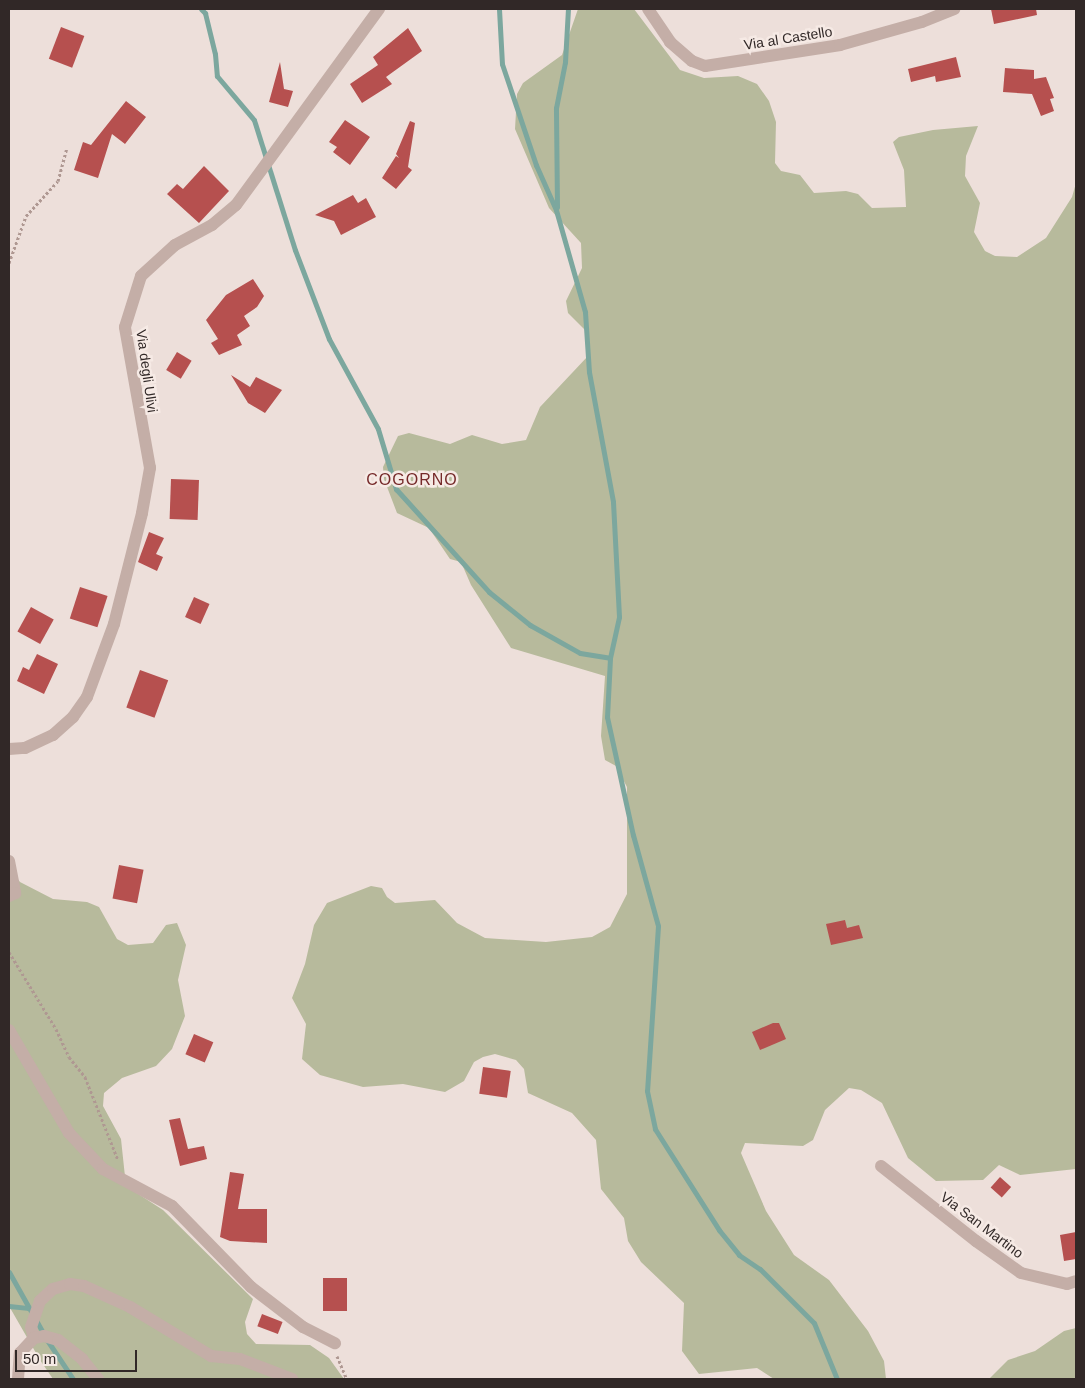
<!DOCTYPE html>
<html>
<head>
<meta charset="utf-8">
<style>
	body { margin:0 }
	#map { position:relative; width:1085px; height:1388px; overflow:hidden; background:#eddfda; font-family:Helvetica,sans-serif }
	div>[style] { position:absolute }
	.green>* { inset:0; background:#b7ba9c }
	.stream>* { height:5px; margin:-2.5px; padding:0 2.5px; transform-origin:2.5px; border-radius:2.5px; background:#7ca79e }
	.building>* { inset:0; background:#b6504f; transform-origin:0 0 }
	.path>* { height:3px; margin-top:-1.5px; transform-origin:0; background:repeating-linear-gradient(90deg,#af9892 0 2.5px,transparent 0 5px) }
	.minor>* { height:12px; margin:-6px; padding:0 6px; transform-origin:6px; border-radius:6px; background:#c4aea7 }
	span { translate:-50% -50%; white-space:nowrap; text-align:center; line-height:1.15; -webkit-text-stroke:5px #f6eae5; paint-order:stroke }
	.street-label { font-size:14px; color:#312827 }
	.quarter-label { font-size:16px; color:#762a2a; letter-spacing:1px }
	.frame { position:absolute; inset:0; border:10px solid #312827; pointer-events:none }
	.scale { position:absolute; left:15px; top:1350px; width:122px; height:22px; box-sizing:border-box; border:2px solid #312827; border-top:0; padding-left:6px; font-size:15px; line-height:18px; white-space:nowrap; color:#312827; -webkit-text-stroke:4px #f6eae5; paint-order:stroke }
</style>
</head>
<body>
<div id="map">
	<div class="green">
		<i style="clip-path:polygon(578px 9px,634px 9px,680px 70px,704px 78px,738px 76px,757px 84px,769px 101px,776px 122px,775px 163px,781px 171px,800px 175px,814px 193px,846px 191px,858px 194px,872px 208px,906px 207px,904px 170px,893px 142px,899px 137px,933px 130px,978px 126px,966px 156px,965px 176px,980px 203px,974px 232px,985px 251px,995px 256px,1017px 257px,1046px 238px,1072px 197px,1076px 183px,1076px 1169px,1020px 1175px,999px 1165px,983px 1180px,936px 1181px,908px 1158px,882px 1103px,861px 1090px,849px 1088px,825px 1110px,813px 1140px,803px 1146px,745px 1143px,741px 1153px,766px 1211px,794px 1255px,829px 1280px,868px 1331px,884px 1361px,886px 1379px,774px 1379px,757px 1368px,699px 1374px,682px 1351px,684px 1303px,641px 1262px,628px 1241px,624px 1218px,601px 1189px,596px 1140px,572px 1113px,528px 1093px,524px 1069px,516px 1060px,495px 1054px,483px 1057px,474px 1062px,464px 1081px,445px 1092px,403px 1084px,363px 1087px,320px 1075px,302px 1059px,306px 1024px,292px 998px,305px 964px,314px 925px,327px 903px,371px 886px,382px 888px,387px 897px,395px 903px,435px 900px,457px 923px,485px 938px,546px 942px,592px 937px,610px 927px,627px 894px,627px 787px,616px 766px,605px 760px,601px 736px,605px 676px,511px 648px,471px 585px,461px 562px,450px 559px,429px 528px,397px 513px,384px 479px,383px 467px,398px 436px,409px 433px,450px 444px,472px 435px,502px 444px,526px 440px,540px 407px,588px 356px,586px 331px,568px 313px,566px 301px,582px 268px,581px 243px,549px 208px,515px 129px,517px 94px,523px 83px,562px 55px)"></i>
		<i style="clip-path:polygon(9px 852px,12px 872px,20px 882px,53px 899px,87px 902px,99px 907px,117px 939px,128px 945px,153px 943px,166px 925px,177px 923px,186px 945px,178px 980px,185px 1016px,172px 1049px,156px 1066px,122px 1078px,104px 1093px,103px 1106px,121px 1139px,126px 1186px,163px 1210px,253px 1299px,245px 1322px,247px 1334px,256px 1344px,310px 1345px,329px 1358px,344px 1379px,53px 1379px,40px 1360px,9px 1306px)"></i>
		<i style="clip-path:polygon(1076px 1328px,1076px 1379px,989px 1379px,1008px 1360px,1035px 1351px,1064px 1331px)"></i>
	</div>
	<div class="stream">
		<i style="left:201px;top:9px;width:6px;rotate:45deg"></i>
		<i style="left:205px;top:13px;width:42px;rotate:76.3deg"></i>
		<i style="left:215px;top:54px;width:22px;rotate:85deg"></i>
		<i style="left:217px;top:76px;width:57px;rotate:49.9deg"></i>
		<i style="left:254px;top:120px;width:136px;rotate:72.5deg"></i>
		<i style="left:295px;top:250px;width:95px;rotate:69.1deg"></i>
		<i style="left:329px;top:339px;width:102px;rotate:61.4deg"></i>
		<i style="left:378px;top:429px;width:63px;rotate:73.3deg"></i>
		<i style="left:396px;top:489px;width:139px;rotate:47.9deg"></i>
		<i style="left:489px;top:592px;width:53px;rotate:38.8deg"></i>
		<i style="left:530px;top:625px;width:57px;rotate:29.2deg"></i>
		<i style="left:580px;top:653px;width:30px;rotate:9deg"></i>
		<i style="left:499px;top:9px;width:55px;rotate:86.9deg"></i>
		<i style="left:502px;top:64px;width:107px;rotate:71.4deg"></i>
		<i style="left:536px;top:165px;width:49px;rotate:66deg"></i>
		<i style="left:556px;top:210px;width:106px;rotate:74.1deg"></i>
		<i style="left:585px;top:312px;width:60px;rotate:86.2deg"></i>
		<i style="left:589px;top:372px;width:132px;rotate:79.5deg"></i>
		<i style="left:613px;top:502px;width:115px;rotate:87deg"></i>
		<i style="left:619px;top:617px;width:42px;rotate:102.4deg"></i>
		<i style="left:610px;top:658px;width:59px;rotate:92.9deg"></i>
		<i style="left:607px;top:717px;width:121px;rotate:77.6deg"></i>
		<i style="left:633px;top:835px;width:94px;rotate:74.6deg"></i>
		<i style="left:658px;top:926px;width:165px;rotate:93.8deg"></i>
		<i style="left:647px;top:1091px;width:39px;rotate:78deg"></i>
		<i style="left:655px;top:1129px;width:120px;rotate:57.6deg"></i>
		<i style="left:719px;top:1230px;width:32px;rotate:51deg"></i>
		<i style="left:739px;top:1255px;width:25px;rotate:34deg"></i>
		<i style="left:760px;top:1269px;width:76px;rotate:45deg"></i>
		<i style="left:814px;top:1323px;width:61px;rotate:67.7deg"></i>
		<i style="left:557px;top:207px;width:99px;rotate:-90.6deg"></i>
		<i style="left:556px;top:108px;width:47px;rotate:-78.9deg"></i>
		<i style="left:565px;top:62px;width:53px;rotate:-86.8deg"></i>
		<i style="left:9px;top:1272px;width:78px;rotate:60.8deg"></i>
		<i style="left:47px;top:1340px;width:47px;rotate:56.3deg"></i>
		<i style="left:9px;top:1306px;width:18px;rotate:6deg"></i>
	</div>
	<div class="building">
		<i style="clip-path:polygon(991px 9px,1036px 9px,1037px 15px,994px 24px)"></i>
		<i style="left:61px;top:27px;width:25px;height:34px;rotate:21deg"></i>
		<i style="clip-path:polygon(408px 28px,422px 51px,386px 77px,392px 84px,362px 103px,350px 84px,378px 65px,373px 57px)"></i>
		<i style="clip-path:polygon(956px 57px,961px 77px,936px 82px,935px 76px,911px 82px,908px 69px)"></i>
		<i style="clip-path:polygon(280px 62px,284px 89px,293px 91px,288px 107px,269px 102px)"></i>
		<i style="clip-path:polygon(1005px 68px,1034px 70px,1034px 79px,1046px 77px,1054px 98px,1050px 99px,1054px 111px,1041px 116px,1032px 94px,1003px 92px)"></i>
		<i style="clip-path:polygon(126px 101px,146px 117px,125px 144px,112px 134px,98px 178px,74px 170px,83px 142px,91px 145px)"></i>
		<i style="clip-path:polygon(345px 120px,370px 137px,350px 165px,333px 152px,337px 147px,329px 142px)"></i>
		<i style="clip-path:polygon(410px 121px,415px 123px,408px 167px,412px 170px,396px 189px,382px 178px,396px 156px,399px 158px,396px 154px)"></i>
		<i style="clip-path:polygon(204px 166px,229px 191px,199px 223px,167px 194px,177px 184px,183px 189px)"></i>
		<i style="clip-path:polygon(353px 195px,358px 203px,366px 198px,376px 217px,341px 235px,334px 221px,315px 215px)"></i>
		<i style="clip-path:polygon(253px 279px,264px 296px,257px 307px,244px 316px,250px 326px,237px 335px,242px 345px,219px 355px,211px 343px,218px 339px,206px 320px,226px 295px)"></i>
		<i style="left:177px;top:352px;width:17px;height:21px;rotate:31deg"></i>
		<i style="clip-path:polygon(231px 375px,250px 387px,256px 377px,282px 390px,265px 413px,248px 403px)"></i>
		<i style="left:171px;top:479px;width:28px;height:40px;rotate:2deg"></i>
		<i style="clip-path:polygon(149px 532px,164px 538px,156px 554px,163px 557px,157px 571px,138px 562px)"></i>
		<i style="left:80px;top:587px;width:29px;height:33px;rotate:18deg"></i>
		<i style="left:194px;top:597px;width:17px;height:22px;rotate:24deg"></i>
		<i style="left:31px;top:607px;width:26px;height:28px;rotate:29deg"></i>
		<i style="clip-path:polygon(37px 654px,58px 664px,44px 694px,17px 681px,23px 667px,29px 670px)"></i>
		<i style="left:140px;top:670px;width:30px;height:40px;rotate:20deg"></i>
		<i style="left:119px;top:865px;width:25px;height:34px;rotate:11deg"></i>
		<i style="clip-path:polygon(845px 920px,847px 928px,859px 925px,863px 938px,831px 945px,826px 924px)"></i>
		<i style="clip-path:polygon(773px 1023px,779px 1023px,786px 1039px,760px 1050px,752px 1032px)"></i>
		<i style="left:194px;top:1034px;width:21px;height:22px;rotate:23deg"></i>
		<i style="left:483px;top:1067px;width:28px;height:27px;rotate:8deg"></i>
		<i style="clip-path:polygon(180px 1118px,188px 1149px,204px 1146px,207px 1159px,180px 1166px,169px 1120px)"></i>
		<i style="clip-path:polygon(230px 1172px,244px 1174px,238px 1209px,267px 1209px,267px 1243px,230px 1241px,220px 1237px)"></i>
		<i style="left:1000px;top:1177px;width:15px;height:14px;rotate:42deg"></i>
		<i style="clip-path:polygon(1076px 1232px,1076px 1259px,1064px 1261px,1060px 1235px)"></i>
		<i style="left:323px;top:1278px;width:24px;height:33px"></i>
		<i style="left:262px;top:1314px;width:22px;height:13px;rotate:21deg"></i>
	</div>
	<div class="path">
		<i style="left:9px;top:263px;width:50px;rotate:-70.1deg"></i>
		<i style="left:26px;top:216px;width:47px;rotate:-47.6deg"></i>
		<i style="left:58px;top:181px;width:34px;rotate:-75deg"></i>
		<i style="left:9px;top:952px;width:90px;rotate:58.6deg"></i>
		<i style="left:56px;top:1029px;width:31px;rotate:65deg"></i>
		<i style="left:69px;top:1057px;width:26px;rotate:51deg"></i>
		<i style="left:85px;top:1077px;width:89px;rotate:68.3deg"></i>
		<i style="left:337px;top:1356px;width:25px;rotate:67deg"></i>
	</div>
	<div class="minor">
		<i style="left:648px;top:9px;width:40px;rotate:56deg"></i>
		<i style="left:670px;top:42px;width:29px;rotate:41deg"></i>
		<i style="left:692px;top:61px;width:14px;rotate:21deg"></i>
		<i style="left:705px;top:66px;width:137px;rotate:-8.8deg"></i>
		<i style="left:840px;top:45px;width:85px;rotate:-15.7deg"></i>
		<i style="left:922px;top:22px;width:35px;rotate:-22deg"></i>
		<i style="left:9px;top:749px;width:16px;rotate:-4deg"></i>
		<i style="left:25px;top:748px;width:31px;rotate:-25deg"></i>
		<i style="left:53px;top:735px;width:27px;rotate:-42deg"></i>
		<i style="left:73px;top:717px;width:24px;rotate:-55deg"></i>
		<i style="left:87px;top:697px;width:78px;rotate:-69.7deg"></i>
		<i style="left:114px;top:624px;width:114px;rotate:-75.8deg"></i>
		<i style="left:142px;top:513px;width:46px;rotate:-79.9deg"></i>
		<i style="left:150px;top:468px;width:143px;rotate:-100.1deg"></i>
		<i style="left:125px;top:327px;width:53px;rotate:-72.6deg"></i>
		<i style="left:141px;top:276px;width:46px;rotate:-42.4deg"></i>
		<i style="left:175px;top:245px;width:42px;rotate:-28.4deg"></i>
		<i style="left:212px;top:225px;width:31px;rotate:-40deg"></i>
		<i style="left:236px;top:205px;width:243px;rotate:-53.9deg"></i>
		<i style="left:9px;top:861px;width:33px;rotate:79deg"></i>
		<i style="left:15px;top:893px;width:7px;rotate:153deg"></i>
		<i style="left:9px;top:1030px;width:119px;rotate:59.8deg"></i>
		<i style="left:69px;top:1133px;width:50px;rotate:46.6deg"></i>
		<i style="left:103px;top:1169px;width:78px;rotate:28.2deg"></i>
		<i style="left:172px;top:1206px;width:113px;rotate:45.7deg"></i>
		<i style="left:251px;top:1287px;width:66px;rotate:37.6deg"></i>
		<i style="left:303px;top:1327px;width:36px;rotate:27deg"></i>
		<i style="left:881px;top:1166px;width:121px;rotate:38.3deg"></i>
		<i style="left:976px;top:1241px;width:55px;rotate:35.4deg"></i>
		<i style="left:1021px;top:1273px;width:47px;rotate:13.4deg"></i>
		<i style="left:1067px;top:1284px;width:9px;rotate:-18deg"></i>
		<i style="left:34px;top:1338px;width:11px;rotate:-105deg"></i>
		<i style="left:31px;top:1327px;width:28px;rotate:-71deg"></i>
		<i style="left:40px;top:1301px;width:18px;rotate:-43deg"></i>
		<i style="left:53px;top:1289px;width:18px;rotate:-16deg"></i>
		<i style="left:70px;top:1284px;width:14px;rotate:8deg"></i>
		<i style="left:84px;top:1286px;width:51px;rotate:24.5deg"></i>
		<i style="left:130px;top:1307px;width:95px;rotate:31.2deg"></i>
		<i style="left:211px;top:1356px;width:29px;rotate:6deg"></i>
		<i style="left:240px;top:1359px;width:56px;rotate:21deg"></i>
		<i style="left:18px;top:1379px;width:26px;rotate:-86deg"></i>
		<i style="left:20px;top:1353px;width:21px;rotate:-47deg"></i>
		<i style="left:34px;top:1338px;width:10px;rotate:-11deg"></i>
		<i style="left:44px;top:1336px;width:15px;rotate:16deg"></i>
		<i style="left:58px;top:1340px;width:31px;rotate:38deg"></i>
		<i style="left:82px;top:1359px;width:26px;rotate:51deg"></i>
	</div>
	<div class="street-label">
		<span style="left:788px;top:38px;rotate:-9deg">Via al Castello</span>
		<span style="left:147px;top:371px;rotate:82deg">Via degli Ulivi</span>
		<span style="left:982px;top:1225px;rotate:37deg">Via San Martino</span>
	</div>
	<div class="quarter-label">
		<span style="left:412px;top:480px">COGORNO</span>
	</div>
	<div class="frame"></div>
	<div class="scale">50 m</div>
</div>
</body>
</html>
